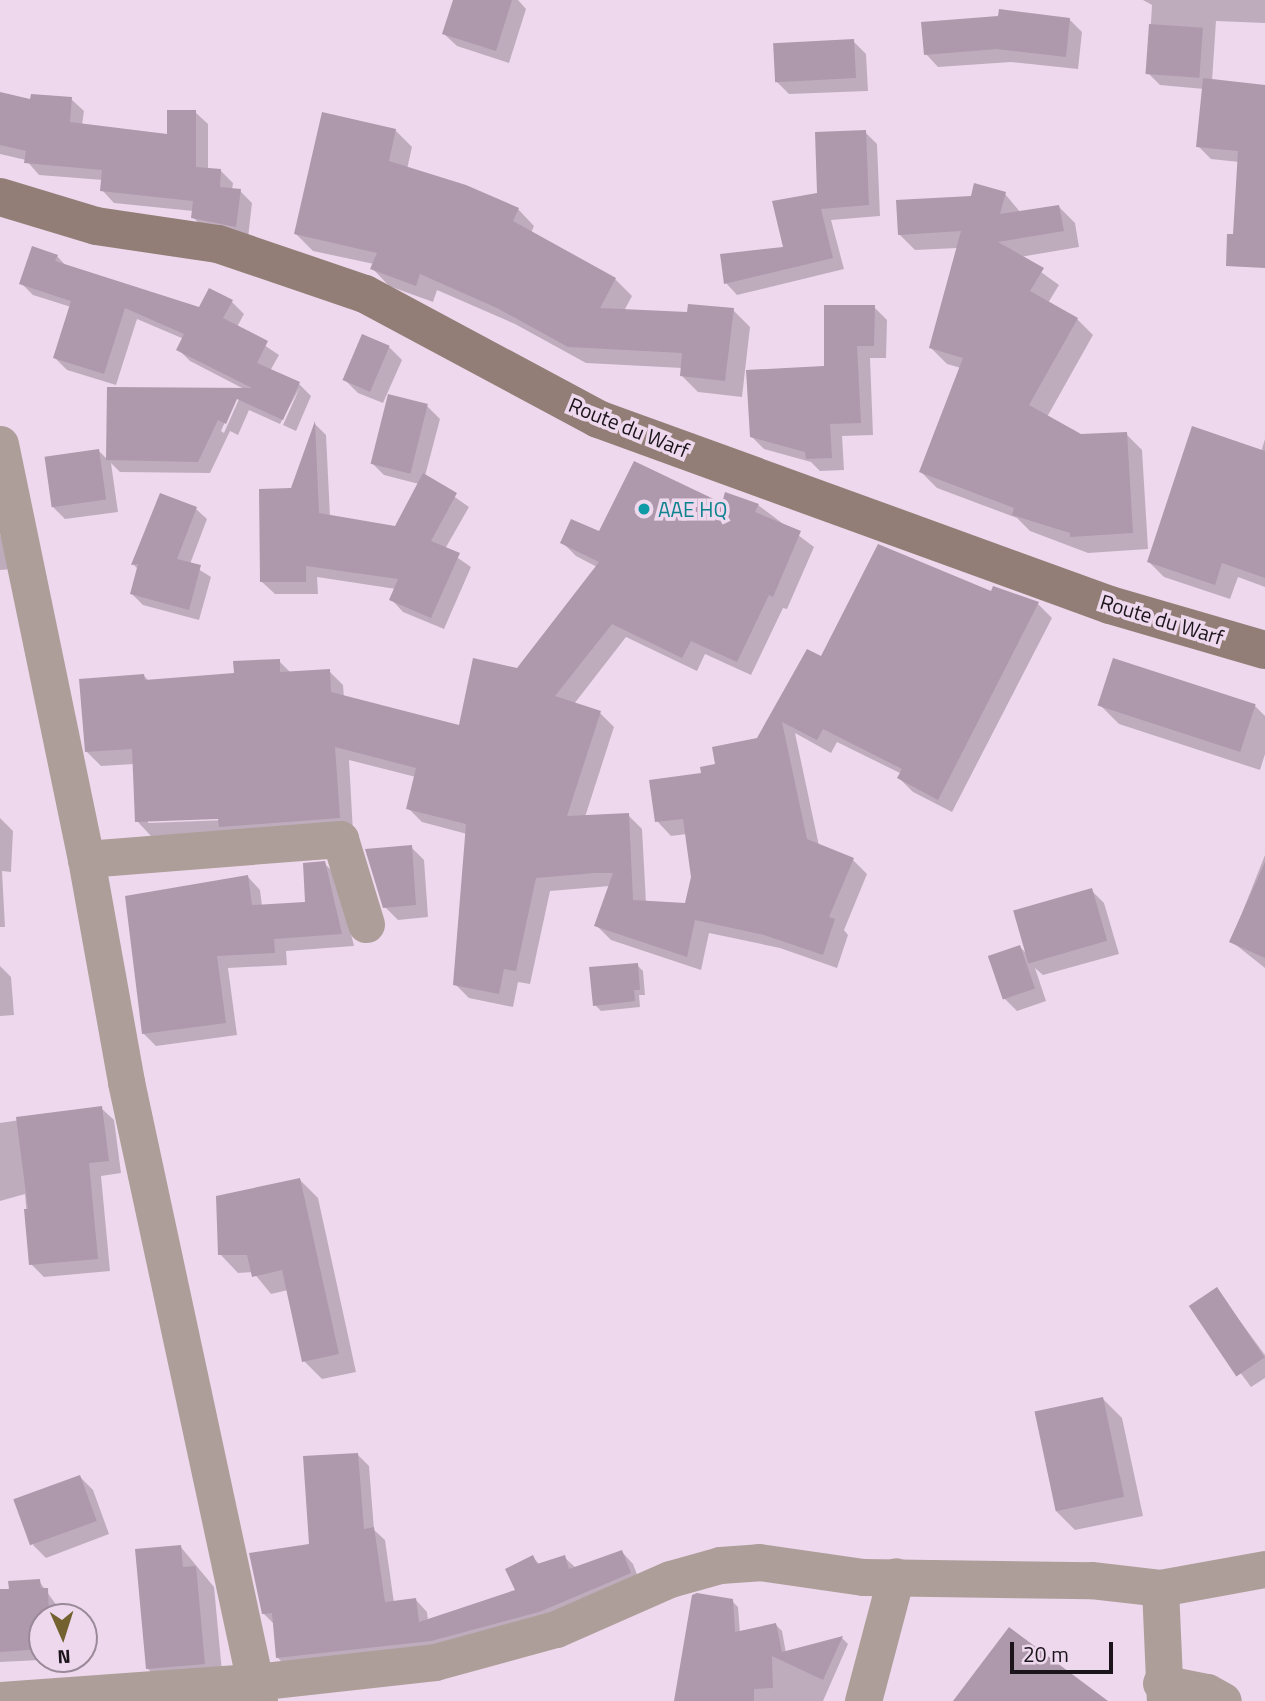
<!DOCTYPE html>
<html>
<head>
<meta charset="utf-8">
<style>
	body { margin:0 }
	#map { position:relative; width:1265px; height:1701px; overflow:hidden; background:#eed8ed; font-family:"Titillium Web",sans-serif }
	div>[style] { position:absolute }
	.shadow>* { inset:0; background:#0003 }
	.building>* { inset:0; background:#ae98ac; transform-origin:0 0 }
	.street>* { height:37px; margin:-18.5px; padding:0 18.5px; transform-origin:18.5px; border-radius:18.5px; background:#ad9e99 }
	.secondary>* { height:38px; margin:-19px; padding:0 19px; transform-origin:19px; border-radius:19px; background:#937e77 }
	.dots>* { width:19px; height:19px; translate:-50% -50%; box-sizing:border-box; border:4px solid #eed8ed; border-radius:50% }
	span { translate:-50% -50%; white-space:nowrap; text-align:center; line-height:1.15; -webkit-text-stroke:7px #eed8ed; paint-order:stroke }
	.street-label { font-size:21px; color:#1b141b }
	.culture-label { font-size:21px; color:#0d838f }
	.left { translate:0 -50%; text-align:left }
	.north { position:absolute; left:28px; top:1603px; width:70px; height:70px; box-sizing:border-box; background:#eed8ed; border:2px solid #9a8a99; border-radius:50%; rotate:177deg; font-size:19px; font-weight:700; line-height:28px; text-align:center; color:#1b141b }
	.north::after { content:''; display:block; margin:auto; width:24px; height:32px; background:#73612f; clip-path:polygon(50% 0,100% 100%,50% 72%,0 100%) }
	.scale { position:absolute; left:1010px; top:1642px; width:103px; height:32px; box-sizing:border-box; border:4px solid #1b141b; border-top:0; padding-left:9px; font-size:21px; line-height:24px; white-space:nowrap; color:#1b141b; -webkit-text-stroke:5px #eed8ed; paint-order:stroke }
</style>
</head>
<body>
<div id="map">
	<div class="shadow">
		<i style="clip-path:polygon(454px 0,518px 0,526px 9px,509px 63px,457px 46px,444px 34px)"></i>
		<i style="clip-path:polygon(1143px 0,1265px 0,1265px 23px,1216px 21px,1212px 81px,1265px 100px,1265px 260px,1239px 162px,1211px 159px,1198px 146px,1204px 89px,1160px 85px,1148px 73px,1152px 5px)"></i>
		<i style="clip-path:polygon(1069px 19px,1082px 32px,1078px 69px,1011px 62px,938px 67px,926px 54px)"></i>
		<i style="clip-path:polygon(853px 41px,866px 54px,868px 91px,789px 94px,776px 81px)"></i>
		<i style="clip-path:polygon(0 94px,32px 101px,71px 99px,84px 111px,82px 125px,169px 136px,195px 112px,208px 124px,208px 170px,221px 171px,233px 183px,232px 190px,240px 191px,252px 203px,248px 238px,205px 230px,193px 217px,193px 211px,114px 203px,102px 190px,103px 180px,39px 175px,26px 160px,0 154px)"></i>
		<i style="clip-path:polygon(395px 130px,412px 147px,407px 169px,518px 209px,534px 226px,531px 233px,615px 279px,632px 296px,624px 311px,689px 314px,733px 310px,750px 327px,742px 397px,698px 392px,681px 375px,682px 368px,586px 363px,515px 324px,437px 290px,433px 302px,389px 286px,373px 269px,374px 264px,313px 251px,296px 234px)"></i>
		<i style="clip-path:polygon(865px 132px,877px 144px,880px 216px,831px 220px,844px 269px,737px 295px,726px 283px,785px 248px)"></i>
		<i style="clip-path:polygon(1005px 194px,1021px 213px,1059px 207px,1075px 223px,1079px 247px,1020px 257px,1059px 285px,1048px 303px,1077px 319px,1093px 335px,1047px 417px,1080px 436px,1126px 434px,1142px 450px,1148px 549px,1088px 553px,1030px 531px,1017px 518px,937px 488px,921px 472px,961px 368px,947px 364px,931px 348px,958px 248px,915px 250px,899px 234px)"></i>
		<i style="clip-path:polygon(evenodd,57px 256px,67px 267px,200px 310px,232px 302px,244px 314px,237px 327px,279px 355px,270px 371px,299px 384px,311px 396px,296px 431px,283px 425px,300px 387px,280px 424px,249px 410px,238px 435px,230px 431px,210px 473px,120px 472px,111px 463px,118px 512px,65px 519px,52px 506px,99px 451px,108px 460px,109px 389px,246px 390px,190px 361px,178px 349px,184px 339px,137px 319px,116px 385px,67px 370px,55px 358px,71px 307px,33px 295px,21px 283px,57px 256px,235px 399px,239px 399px,224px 433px,221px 431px,235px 399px)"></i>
		<i style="clip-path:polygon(874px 307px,887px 320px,886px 358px,870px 358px,873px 435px,842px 436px,844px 470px,820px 471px,811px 462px,764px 449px,751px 436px,825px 368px)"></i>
		<i style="clip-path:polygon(389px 347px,402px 360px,383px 403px,358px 393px,345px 380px)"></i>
		<i style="clip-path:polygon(427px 406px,440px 419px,425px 476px,469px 507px,445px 549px,471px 567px,444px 629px,403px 612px,391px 599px,396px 589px,317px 577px,318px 594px,275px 594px,262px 582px,315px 424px,326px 435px,330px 516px,396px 528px,419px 484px,384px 475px,371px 462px)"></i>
		<i style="clip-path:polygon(1265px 439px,1265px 587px,1238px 577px,1230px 599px,1164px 577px,1149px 562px,1261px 452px)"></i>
		<i style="clip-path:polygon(evenodd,723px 505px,758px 505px,814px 547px,787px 609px,783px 608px,751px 675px,705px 654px,697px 671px,626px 637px,574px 704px,600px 713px,614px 727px,585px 817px,628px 815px,642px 829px,646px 903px,687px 905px,692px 877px,687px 834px,671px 836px,657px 821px,703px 774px,758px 740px,822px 659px,992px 593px,1038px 604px,1052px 618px,952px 812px,913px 792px,899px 778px,902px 774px,837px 742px,831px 753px,795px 733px,819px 846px,853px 860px,867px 874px,844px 930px,848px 935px,837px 968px,780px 948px,709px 933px,701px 970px,611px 940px,596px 925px,610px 886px,550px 891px,530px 984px,518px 982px,513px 1007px,469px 998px,455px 984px,467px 834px,422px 822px,408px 808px,416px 777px,349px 760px,353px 832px,151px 836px,137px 821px,134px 764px,101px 766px,87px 752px,144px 676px,149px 681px,235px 675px,279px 661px,291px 673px,329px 671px,343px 685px,344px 698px,460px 728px,518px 669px,597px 567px,576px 556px,562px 542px,723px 505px,227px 816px,227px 820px,148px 823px,148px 820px,227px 816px)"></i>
		<i style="clip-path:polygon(196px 509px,207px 519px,190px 564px,211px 577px,199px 620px,143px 605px,132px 594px,139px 570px,133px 564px)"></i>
		<i style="clip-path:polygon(0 534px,14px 569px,0 570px)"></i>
		<i style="clip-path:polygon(1100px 705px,1255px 706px,1265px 716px,1265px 754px,1260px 770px,1119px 724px)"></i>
		<i style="clip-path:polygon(0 818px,13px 831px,11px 872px,2px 871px,5px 927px,0 927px)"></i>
		<i style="clip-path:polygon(411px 847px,424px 860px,428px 917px,398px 920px,385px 907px)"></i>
		<i style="clip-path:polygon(1265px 855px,1265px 968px,1231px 941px)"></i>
		<i style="clip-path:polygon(324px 863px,337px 876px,354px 946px,286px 951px,287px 965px,228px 968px,237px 1035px,156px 1046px,143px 1033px,248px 877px,260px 890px,262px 906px,307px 904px)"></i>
		<i style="clip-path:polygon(1091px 890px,1104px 903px,1119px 954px,1043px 975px,1035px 968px,1046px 1001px,1017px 1011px,1004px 998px,1020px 947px,1028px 955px)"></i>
		<i style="clip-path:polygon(637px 965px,643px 971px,645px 995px,639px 995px,640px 1007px,601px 1011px,595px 1005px)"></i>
		<i style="clip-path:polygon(0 966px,11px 977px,14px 1015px,0 1016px)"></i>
		<i style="clip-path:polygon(101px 1108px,114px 1120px,121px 1173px,101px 1176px,110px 1271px,44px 1277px,31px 1264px,25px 1194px,0 1201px,0 1123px)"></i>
		<i style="clip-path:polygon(300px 1180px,318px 1198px,356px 1372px,322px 1379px,304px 1361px,288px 1290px,271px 1294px,253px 1272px,238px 1273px,220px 1254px)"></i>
		<i style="clip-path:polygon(1217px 1290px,1265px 1355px,1265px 1378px,1251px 1387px,1191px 1306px)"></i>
		<i style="clip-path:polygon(1103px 1399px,1122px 1418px,1143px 1516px,1075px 1530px,1056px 1511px)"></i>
		<i style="clip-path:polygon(357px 1454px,369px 1466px,374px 1530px,385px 1540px,394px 1603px,416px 1600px,427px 1612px,428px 1621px,517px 1591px,533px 1557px,540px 1565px,564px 1557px,576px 1568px,622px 1552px,633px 1564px,641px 1585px,443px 1652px,289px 1669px,278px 1658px,275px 1625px,263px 1613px,311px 1546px)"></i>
		<i style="clip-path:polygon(80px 1477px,93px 1490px,109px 1534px,46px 1558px,33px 1545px)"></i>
		<i style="clip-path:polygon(180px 1546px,214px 1587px,223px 1683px,167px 1687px,147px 1668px)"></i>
		<i style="clip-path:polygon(39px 1581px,65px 1617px,42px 1617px,42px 1659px,60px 1659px,0 1662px,0 1591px)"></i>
		<i style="clip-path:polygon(732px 1601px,738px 1607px,740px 1633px,776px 1625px,782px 1631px,786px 1653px,842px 1638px,848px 1644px,823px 1701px,679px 1701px)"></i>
	</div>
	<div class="building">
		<i style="clip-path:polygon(453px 0,512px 0,496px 51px,442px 34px)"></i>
		<i style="clip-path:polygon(999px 9px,1070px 18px,1066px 57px,997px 49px,924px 55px,921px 22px,998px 16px)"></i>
		<i style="left:1149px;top:24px;width:54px;height:50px;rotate:4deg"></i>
		<i style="left:854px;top:39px;width:39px;height:81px;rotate:87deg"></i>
		<i style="clip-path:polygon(1203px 78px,1265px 85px,1265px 268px,1226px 266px,1227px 234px,1233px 234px,1238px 151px,1196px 147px)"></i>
		<i style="clip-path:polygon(0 92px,30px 99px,31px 94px,72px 97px,70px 122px,167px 134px,167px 110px,196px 110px,196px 167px,221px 169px,220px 187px,241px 189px,236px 227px,191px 218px,193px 201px,100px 191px,102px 170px,24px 163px,26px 151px,0 145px)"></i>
		<i style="clip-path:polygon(322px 112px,396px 129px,389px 161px,466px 185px,519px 208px,513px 221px,616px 278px,600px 308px,687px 312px,688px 304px,734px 308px,725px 381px,680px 376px,682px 353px,568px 347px,497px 308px,420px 274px,416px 286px,370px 269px,377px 253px,294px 234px)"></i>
		<i style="clip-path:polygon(866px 130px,869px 205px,821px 209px,833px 258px,724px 284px,720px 254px,783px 247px,772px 201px,817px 193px,815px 132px)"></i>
		<i style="clip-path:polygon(974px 183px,1006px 192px,1000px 214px,1059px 205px,1064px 231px,998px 242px,1044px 268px,1030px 291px,1078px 318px,1029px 405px,1081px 434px,1127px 432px,1133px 533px,1070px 537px,1070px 533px,1012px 515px,1014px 508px,919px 472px,963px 358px,929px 348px,961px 231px,898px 235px,896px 200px,971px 196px)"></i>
		<i style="clip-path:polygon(32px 246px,58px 255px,55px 261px,199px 307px,209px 288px,233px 300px,223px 318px,268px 341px,257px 363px,300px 382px,283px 420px,237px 399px,226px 424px,218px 420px,198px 462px,106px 460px,107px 387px,252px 388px,176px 350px,184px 334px,125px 308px,104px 374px,53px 358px,71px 301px,19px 284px)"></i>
		<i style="clip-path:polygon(824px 305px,875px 305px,874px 346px,857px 346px,861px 423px,830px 424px,832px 458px,806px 459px,805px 452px,750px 437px,746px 370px,824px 366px)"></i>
		<i style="left:362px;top:334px;width:30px;height:50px;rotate:23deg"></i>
		<i style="left:388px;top:394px;width:41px;height:72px;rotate:14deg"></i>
		<i style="clip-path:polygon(315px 421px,319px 513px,395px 526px,423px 473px,457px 493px,431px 541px,460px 553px,431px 618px,389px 600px,398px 579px,306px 566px,306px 582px,260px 582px,259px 489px,291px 488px)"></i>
		<i style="clip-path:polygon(1192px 426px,1265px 451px,1265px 578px,1222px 563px,1215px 585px,1147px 562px)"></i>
		<i style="left:99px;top:449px;width:51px;height:55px;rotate:82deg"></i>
		<i style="clip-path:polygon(634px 461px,722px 503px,725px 492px,759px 504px,755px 512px,801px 531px,773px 597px,769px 595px,737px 662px,691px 641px,682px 658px,612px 624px,555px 696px,601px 711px,567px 816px,629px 813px,633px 900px,685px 903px,691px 877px,683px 819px,655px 822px,649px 780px,701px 773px,700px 767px,715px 764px,712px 747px,757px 738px,807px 649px,821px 656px,878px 544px,991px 591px,993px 586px,1039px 602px,938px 800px,897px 778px,902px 769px,823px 729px,817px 740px,782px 722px,807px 839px,854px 858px,829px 917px,835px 919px,823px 955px,764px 935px,695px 920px,687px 957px,594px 926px,613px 873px,595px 873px,536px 878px,516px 971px,504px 969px,499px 994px,453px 985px,466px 824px,406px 809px,416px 768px,335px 747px,340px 818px,219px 827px,218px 819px,135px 822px,132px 749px,85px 752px,79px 679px,144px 674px,145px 680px,234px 673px,233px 661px,280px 659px,280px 672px,330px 669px,331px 692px,459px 725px,473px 658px,517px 668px,599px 562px,560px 543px,571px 519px,599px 531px)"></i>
		<i style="clip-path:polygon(160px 493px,197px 507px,177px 559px,201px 565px,189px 610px,130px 594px,138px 564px,131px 565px)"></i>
		<i style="left:1113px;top:658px;width:150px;height:50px;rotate:18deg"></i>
		<i style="clip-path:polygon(412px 845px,416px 905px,383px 908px,365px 849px)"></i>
		<i style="clip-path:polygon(325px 861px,342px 934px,274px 939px,275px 953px,217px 956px,226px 1023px,142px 1034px,125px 896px,248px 875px,252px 905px,305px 902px,303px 863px)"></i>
		<i style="clip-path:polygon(1265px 862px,1265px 958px,1229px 942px)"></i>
		<i style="left:1092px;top:888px;width:55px;height:82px;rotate:74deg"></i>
		<i style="left:1020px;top:945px;width:46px;height:34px;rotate:71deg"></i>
		<i style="clip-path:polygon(638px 963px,640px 990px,634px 990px,635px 1001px,593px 1006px,589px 967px)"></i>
		<i style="clip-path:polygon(102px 1106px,109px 1161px,89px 1163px,98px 1259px,29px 1265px,24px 1209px,28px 1209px,16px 1117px)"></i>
		<i style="clip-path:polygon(300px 1178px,339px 1354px,302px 1362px,282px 1270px,252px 1277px,247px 1255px,218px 1255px,216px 1196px)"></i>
		<i style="left:1217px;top:1287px;width:85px;height:34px;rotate:56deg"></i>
		<i style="left:1103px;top:1397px;width:102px;height:70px;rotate:78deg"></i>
		<i style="clip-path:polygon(358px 1453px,364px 1529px,374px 1527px,385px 1602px,416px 1598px,419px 1622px,515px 1590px,505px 1569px,533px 1555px,537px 1564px,565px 1555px,569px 1569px,622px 1550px,631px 1573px,539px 1612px,431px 1641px,276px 1658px,272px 1613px,262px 1614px,249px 1553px,309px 1544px,303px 1456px)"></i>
		<i style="left:80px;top:1475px;width:49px;height:71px;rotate:70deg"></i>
		<i style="clip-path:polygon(181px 1545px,183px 1567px,196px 1566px,205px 1664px,146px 1669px,135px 1549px)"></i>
		<i style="clip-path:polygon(40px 1579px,41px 1588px,48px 1588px,49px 1617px,42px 1617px,42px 1649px,0 1652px,0 1589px,9px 1589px,8px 1581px)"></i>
		<i style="clip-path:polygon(697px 1593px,733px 1599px,735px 1632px,776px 1623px,782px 1652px,843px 1636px,823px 1680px,772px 1656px,773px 1688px,754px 1689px,754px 1701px,674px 1701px,692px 1595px)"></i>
		<i style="clip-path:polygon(1009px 1627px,1108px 1701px,953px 1701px)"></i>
	</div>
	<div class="street">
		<i style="left:0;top:444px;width:424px;rotate:78.3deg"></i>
		<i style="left:86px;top:859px;width:227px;rotate:79.8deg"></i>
		<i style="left:126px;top:1082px;width:633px;rotate:77.87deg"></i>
		<i style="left:86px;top:859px;width:255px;rotate:-4.5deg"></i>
		<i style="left:340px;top:839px;width:89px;rotate:73deg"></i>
		<i style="left:1160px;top:1588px;width:113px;rotate:87.5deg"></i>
		<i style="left:1161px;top:1683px;width:47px;rotate:11.1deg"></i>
		<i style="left:1207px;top:1692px;width:18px;rotate:29deg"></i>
		<i style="left:0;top:1700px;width:255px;rotate:-4.1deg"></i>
		<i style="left:254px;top:1682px;width:182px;rotate:-6.3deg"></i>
		<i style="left:435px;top:1662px;width:125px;rotate:-15.3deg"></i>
		<i style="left:556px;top:1629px;width:124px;rotate:-23.7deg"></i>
		<i style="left:670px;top:1579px;width:52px;rotate:-15.6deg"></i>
		<i style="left:720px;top:1565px;width:39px;rotate:-4deg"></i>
		<i style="left:759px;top:1562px;width:105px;rotate:8.2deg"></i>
		<i style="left:863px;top:1577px;width:228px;rotate:0.8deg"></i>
		<i style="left:1091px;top:1580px;width:69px;rotate:6.6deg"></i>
		<i style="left:1160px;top:1588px;width:107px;rotate:-10.3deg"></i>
		<i style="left:863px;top:1701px;width:129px;rotate:-75.2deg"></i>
	</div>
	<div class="secondary">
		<i style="left:0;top:197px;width:100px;rotate:16.8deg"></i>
		<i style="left:96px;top:226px;width:123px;rotate:8.4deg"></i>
		<i style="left:218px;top:244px;width:155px;rotate:18.8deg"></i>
		<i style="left:365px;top:294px;width:264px;rotate:28.2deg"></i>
		<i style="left:598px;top:419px;width:545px;rotate:19.97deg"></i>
		<i style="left:1110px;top:605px;width:161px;rotate:16.2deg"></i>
	</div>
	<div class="dots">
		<i style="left:644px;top:509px;background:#0f9aa8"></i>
	</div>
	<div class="street-label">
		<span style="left:629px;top:427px;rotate:22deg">Route du Warf</span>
		<span style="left:1162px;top:619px;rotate:17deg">Route du Warf</span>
	</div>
	<div class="culture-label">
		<span class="left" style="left:658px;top:509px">AAE HQ</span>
	</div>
	<div class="north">N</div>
	<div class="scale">20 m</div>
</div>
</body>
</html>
